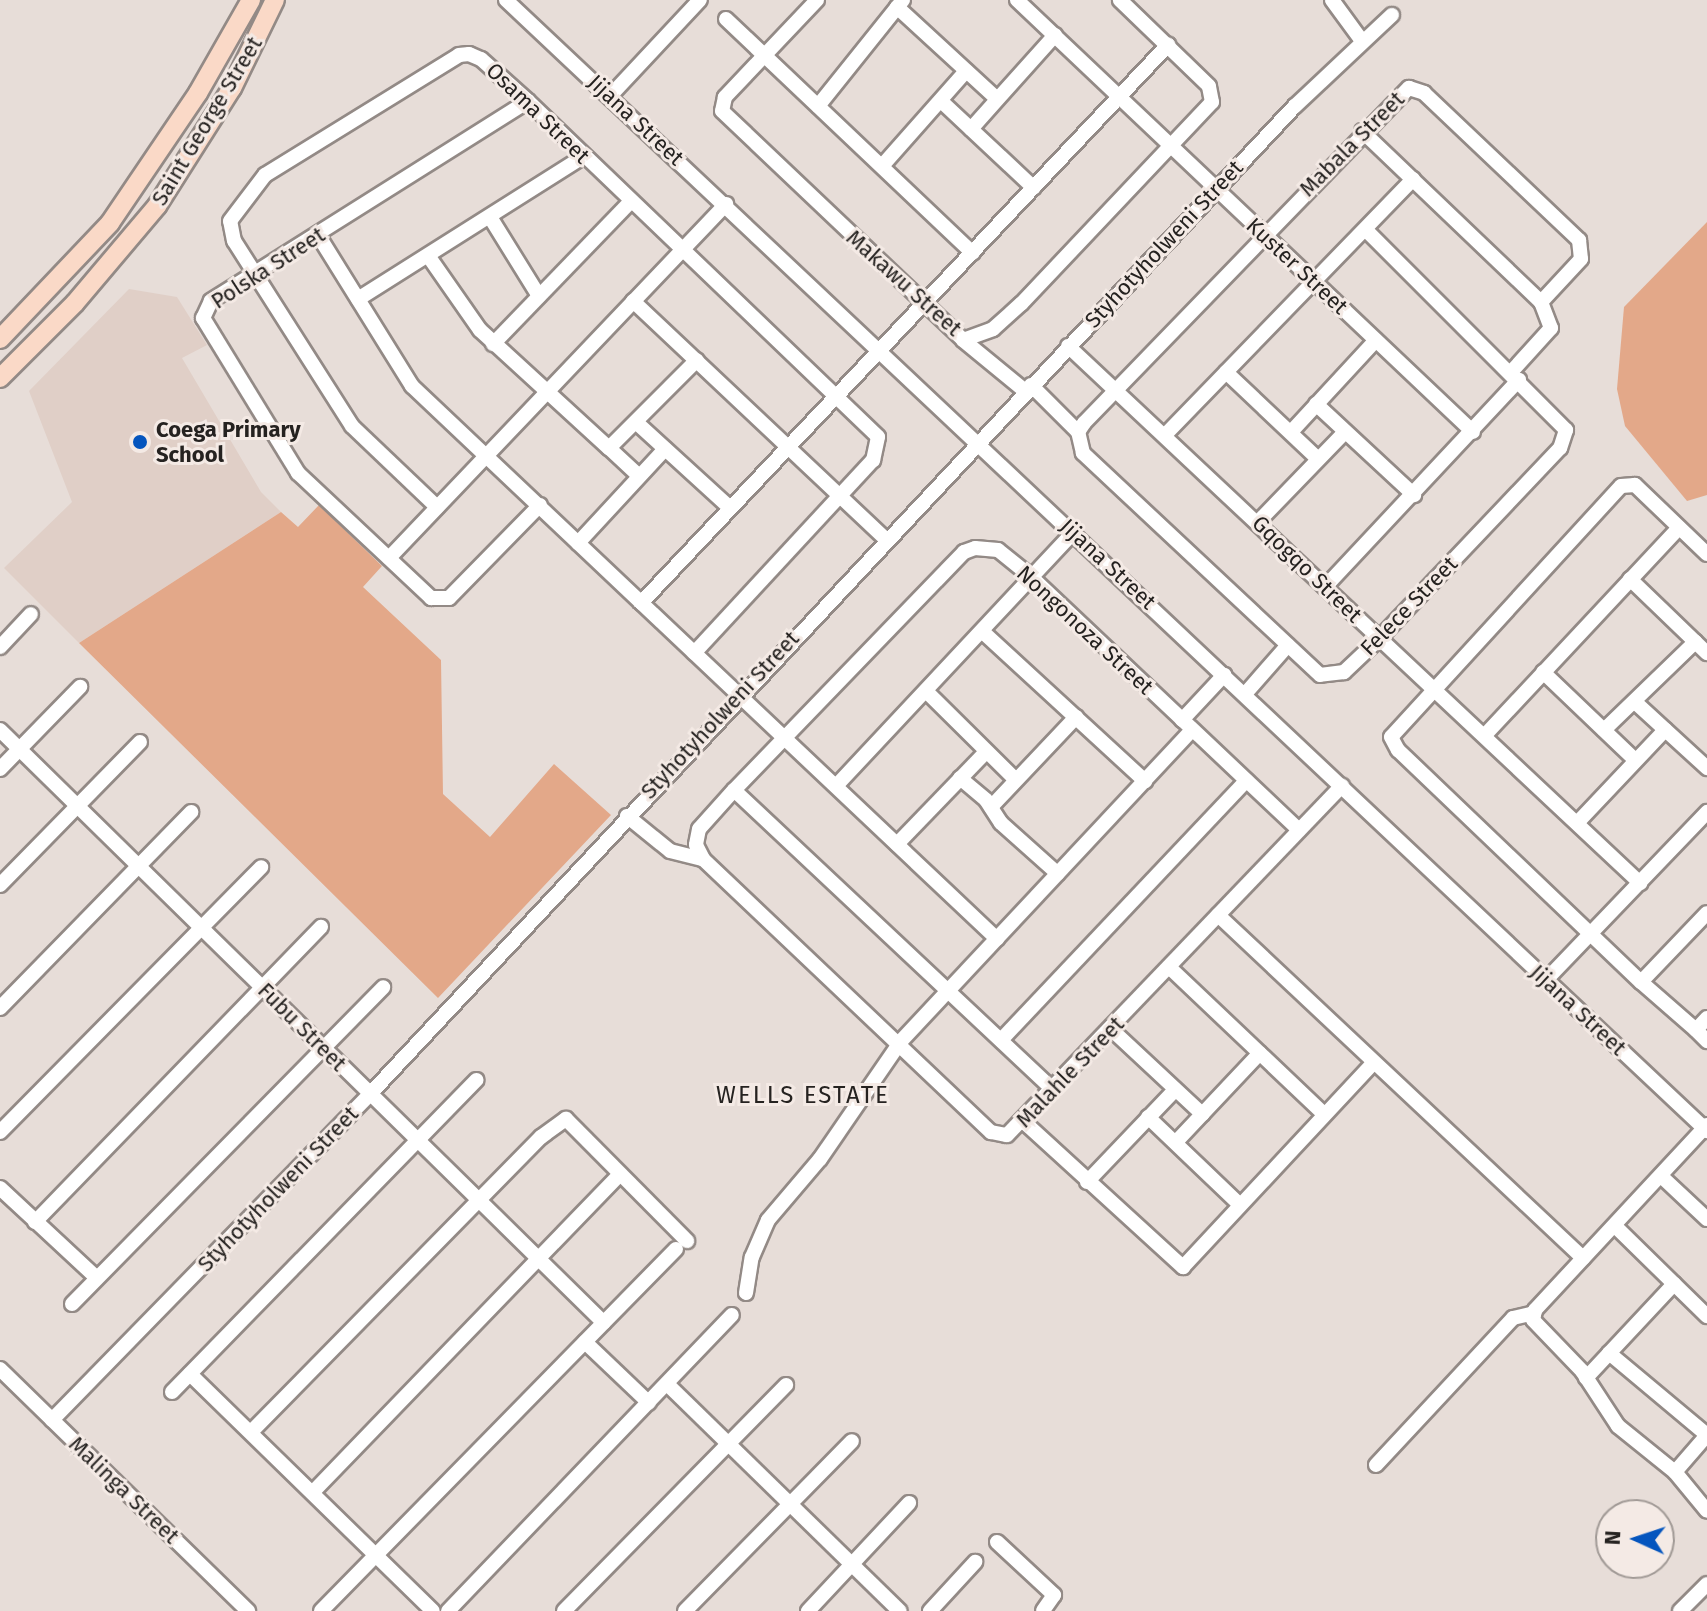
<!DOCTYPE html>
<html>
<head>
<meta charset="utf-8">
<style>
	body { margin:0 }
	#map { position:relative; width:1707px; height:1611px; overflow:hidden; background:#e7ddd8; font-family:"Fira Sans",sans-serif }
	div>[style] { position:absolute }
	.built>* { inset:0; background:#e0cfc7 }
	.green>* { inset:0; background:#e3a889 }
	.roads { filter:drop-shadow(2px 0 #938a86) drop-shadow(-2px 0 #938a86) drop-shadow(0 2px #938a86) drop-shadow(0 -2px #938a86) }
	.minor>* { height:14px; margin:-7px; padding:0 7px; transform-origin:7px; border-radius:7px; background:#fff }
	.major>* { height:18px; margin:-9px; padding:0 9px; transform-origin:9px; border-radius:9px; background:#fad9c7 }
	.dots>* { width:22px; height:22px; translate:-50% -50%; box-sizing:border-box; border:4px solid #f4eae5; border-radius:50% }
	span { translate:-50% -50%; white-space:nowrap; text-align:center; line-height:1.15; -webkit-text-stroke:6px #f4eae5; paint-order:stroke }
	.street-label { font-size:22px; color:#252220 }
	.poi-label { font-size:22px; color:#252220; font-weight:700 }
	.left { translate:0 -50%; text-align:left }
	.neighbourhood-label { font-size:24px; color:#252220; letter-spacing:2px }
	.north { position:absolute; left:1595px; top:1499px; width:80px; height:80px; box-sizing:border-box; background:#f4eae5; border:2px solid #a19a96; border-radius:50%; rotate:273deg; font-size:22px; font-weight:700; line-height:32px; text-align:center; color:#252220 }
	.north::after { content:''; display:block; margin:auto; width:28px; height:36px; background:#0455be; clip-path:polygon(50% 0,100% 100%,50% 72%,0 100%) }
</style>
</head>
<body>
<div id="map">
	<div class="built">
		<i style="clip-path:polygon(129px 289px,177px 297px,207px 345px,182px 358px,261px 492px,281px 512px,79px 643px,4px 568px,72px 502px,29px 391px)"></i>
	</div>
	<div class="green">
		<i style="clip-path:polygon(1707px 222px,1707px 495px,1687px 501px,1625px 426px,1617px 389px,1624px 307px)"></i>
		<i style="clip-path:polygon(319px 505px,382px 566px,363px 587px,441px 660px,443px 794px,490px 837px,554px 764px,611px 815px,438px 998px,79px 643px,281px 512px,298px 527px)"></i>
	</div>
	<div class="roads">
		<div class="minor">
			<i style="left:506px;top:0;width:1650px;rotate:43.28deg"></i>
			<i style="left:817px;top:0;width:134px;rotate:133.5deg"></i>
			<i style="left:725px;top:97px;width:14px;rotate:102deg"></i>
			<i style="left:722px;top:111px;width:332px;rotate:43.5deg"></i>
			<i style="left:963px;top:340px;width:32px;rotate:-20deg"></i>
			<i style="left:993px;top:329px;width:38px;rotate:-42deg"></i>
			<i style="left:1021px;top:304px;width:278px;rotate:-46.6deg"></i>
			<i style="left:1212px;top:102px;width:16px;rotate:-101deg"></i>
			<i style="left:1209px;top:86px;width:124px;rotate:-136deg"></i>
			<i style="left:1017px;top:0;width:628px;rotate:43.45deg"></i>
			<i style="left:1332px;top:0;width:51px;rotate:53.8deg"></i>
			<i style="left:897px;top:7px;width:134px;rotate:42.6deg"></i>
			<i style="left:726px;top:19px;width:340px;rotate:43.5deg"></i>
			<i style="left:611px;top:95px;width:130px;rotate:-46.9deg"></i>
			<i style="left:528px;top:101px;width:375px;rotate:147.8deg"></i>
			<i style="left:211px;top:301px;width:19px;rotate:115deg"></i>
			<i style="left:203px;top:318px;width:182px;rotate:58.5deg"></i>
			<i style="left:298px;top:473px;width:183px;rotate:43.2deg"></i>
			<i style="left:431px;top:598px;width:18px"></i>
			<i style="left:449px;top:598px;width:130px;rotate:-45.6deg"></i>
			<i style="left:941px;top:101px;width:127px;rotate:43.1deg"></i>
			<i style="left:818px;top:106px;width:136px;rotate:-51.3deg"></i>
			<i style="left:971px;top:129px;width:126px;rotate:-48.2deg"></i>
			<i style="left:1362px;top:131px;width:248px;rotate:43.7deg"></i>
			<i style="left:1541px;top:302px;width:28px;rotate:69deg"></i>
			<i style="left:1551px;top:328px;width:58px;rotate:132.2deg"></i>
			<i style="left:882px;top:166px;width:127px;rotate:-48.5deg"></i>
			<i style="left:490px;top:217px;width:93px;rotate:58.2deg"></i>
			<i style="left:1366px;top:230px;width:283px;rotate:45deg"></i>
			<i style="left:1566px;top:430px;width:19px;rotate:108deg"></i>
			<i style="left:1560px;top:448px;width:262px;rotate:133.5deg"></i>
			<i style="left:1380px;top:638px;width:50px;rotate:136.6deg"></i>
			<i style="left:1344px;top:672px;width:24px;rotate:173deg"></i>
			<i style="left:1320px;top:675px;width:325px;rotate:-136.9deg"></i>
			<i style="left:1083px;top:453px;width:22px;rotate:-103deg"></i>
			<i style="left:1078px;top:432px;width:11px;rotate:-56deg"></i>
			<i style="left:1084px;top:423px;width:467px;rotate:-45.9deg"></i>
			<i style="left:1409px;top:88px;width:16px;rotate:18deg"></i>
			<i style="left:1424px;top:93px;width:214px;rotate:43.5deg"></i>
			<i style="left:1579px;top:240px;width:19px;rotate:84deg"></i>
			<i style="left:1581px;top:259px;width:59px;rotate:132.9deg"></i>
			<i style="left:318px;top:235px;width:178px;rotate:58.1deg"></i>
			<i style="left:412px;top:386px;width:805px;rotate:43.39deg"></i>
			<i style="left:429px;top:257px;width:89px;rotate:55.1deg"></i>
			<i style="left:480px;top:330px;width:175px;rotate:42.5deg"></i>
			<i style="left:609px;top:448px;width:124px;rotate:-45deg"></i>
			<i style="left:358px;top:299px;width:267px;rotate:-32.3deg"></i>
			<i style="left:633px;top:301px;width:347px;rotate:43.3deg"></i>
			<i style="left:963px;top:340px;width:80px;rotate:39.4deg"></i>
			<i style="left:493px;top:344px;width:199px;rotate:-46deg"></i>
			<i style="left:1068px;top:346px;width:785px;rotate:43.19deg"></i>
			<i style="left:1226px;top:372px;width:125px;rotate:43.4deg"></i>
			<i style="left:1031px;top:385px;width:66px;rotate:45deg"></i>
			<i style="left:1316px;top:404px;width:134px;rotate:42.9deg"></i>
			<i style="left:637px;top:423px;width:125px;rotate:42.4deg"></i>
			<i style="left:1291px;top:432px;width:125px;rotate:-47.3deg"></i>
			<i style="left:1166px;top:434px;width:355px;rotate:-45.9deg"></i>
			<i style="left:609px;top:448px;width:41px;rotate:43deg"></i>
			<i style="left:437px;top:507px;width:117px;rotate:-136.4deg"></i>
			<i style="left:352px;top:426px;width:219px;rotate:-122.5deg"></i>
			<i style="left:234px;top:241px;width:20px;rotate:-101deg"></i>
			<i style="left:230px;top:221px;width:58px;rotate:-52.7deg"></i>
			<i style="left:265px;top:175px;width:228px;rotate:-31.7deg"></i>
			<i style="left:459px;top:55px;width:10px;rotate:-6deg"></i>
			<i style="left:469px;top:54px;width:13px;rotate:23deg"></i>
			<i style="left:481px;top:59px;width:63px;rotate:41.8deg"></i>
			<i style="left:528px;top:101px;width:485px;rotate:43.8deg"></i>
			<i style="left:878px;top:437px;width:24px;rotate:102deg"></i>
			<i style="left:873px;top:460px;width:263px;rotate:132.8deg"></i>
			<i style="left:1258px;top:522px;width:125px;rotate:-46deg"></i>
			<i style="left:578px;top:543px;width:128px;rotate:-47.2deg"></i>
			<i style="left:1707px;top:554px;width:100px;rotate:-136.2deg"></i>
			<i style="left:1635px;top:485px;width:14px;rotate:176deg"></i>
			<i style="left:1621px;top:486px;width:340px;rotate:132.5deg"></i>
			<i style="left:1391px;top:737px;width:15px;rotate:62deg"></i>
			<i style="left:1398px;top:750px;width:336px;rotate:43.7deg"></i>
			<i style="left:1641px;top:982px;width:95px;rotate:-46.3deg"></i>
			<i style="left:389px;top:558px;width:489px;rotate:-46.4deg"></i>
			<i style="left:1630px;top:579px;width:107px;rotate:43.9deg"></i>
			<i style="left:1325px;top:587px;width:284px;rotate:-46.9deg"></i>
			<i style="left:641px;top:603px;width:768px;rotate:-46.64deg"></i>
			<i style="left:984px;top:633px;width:219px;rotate:42.6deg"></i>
			<i style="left:0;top:647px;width:45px;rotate:-46.8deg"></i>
			<i style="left:1543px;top:672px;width:126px;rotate:43.7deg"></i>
			<i style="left:927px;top:692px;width:124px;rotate:44.7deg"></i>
			<i style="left:1245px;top:694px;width:65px;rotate:-48.7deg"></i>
			<i style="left:1635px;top:702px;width:98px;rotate:42.5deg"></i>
			<i style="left:1182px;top:720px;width:62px;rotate:-47deg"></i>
			<i style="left:0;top:730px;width:846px;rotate:44.47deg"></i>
			<i style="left:1604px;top:730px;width:127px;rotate:-44deg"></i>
			<i style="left:1485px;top:735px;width:284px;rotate:-46.9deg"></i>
			<i style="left:0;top:769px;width:115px;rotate:-45.7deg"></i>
			<i style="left:960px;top:778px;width:34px;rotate:40deg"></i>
			<i style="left:986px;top:800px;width:27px;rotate:57deg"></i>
			<i style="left:1001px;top:823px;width:76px;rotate:41.8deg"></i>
			<i style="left:836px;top:786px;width:348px;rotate:-46.9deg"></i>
			<i style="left:734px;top:790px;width:438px;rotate:43.2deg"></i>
			<i style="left:991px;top:807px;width:124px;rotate:-46.6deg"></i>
			<i style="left:627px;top:816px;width:55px;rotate:39.1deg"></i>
			<i style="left:670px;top:851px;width:34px;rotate:14deg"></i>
			<i style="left:1578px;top:822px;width:127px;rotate:-46.6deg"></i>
			<i style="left:1299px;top:830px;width:365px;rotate:-136.6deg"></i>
			<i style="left:1034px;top:579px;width:46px;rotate:-141.1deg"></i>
			<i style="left:998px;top:550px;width:23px;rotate:-175deg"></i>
			<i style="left:975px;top:548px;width:12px;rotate:160deg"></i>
			<i style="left:964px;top:552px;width:331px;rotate:134deg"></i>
			<i style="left:734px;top:790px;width:52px;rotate:131.9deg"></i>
			<i style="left:699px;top:829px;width:16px;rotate:101deg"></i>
			<i style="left:696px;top:845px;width:16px;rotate:63deg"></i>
			<i style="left:703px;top:859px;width:397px;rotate:43.5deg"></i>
			<i style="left:991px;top:1132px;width:16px;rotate:11deg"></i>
			<i style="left:1007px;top:1135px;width:484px;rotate:-46.2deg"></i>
			<i style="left:897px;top:844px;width:127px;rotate:-46deg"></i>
			<i style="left:0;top:885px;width:200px;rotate:-45.6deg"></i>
			<i style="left:1218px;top:915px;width:501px;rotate:43.22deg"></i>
			<i style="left:1169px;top:967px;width:214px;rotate:43.5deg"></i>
			<i style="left:1546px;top:980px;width:233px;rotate:-46.2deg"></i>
			<i style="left:1641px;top:982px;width:73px;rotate:41.1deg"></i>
			<i style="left:0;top:1008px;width:274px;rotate:-45.7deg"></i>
			<i style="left:1707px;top:1018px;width:16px;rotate:133deg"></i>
			<i style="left:1696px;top:1030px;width:16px;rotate:45deg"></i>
			<i style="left:1111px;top:1029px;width:125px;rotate:43deg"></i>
			<i style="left:1001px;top:1040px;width:357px;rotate:-46.6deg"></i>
			<i style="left:1148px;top:1117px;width:127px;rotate:43.7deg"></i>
			<i style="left:1023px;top:1121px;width:217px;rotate:42.4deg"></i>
			<i style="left:1183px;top:1267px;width:279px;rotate:-47deg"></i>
			<i style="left:1707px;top:1125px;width:253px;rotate:132.9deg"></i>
			<i style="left:1535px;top:1310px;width:10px;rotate:101deg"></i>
			<i style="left:1533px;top:1320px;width:71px;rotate:46.1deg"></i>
			<i style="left:1582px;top:1371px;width:66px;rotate:56.8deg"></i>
			<i style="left:1618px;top:1426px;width:73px;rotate:38.9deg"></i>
			<i style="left:1675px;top:1472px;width:50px;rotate:50.6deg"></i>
			<i style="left:0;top:1132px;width:372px;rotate:-45.4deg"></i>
			<i style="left:1176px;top:1142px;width:122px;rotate:-46.7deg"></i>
			<i style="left:1661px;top:1176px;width:63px;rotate:43.1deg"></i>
			<i style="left:1087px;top:1182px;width:126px;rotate:-46.3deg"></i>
			<i style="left:0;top:1188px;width:132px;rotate:42.9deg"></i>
			<i style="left:35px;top:1222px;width:411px;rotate:-45.9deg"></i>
			<i style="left:1615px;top:1226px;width:129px;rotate:44.4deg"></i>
			<i style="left:746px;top:1293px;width:36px;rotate:-81deg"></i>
			<i style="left:752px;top:1257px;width:40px;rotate:-66.6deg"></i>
			<i style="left:768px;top:1220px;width:80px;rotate:-49.6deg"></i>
			<i style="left:820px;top:1159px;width:143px;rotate:-55.5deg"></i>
			<i style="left:901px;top:1041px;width:426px;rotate:-46.9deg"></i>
			<i style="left:72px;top:1304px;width:444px;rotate:-45.5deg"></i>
			<i style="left:585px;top:1342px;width:88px;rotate:43.6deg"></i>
			<i style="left:1609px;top:1353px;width:128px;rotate:39.9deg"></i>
			<i style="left:0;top:1369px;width:347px;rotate:44.3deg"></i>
			<i style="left:190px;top:1374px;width:339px;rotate:44.3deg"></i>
			<i style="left:1586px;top:1378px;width:129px;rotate:-46.9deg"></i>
			<i style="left:667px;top:1384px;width:325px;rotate:44.3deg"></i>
			<i style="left:172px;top:1392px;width:436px;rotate:-45.7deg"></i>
			<i style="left:52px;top:1420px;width:455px;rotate:-45.7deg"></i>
			<i style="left:370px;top:1094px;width:1353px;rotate:-46.89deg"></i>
			<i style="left:1295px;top:106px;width:133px;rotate:-43.2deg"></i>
			<i style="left:251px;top:1432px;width:414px;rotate:-45.5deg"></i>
			<i style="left:541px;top:1137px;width:31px;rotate:-36deg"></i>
			<i style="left:566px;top:1119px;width:172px;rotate:45.2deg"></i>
			<i style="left:1376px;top:1465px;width:201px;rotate:-47deg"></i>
			<i style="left:1513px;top:1318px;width:22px;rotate:-13deg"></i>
			<i style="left:1675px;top:1472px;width:49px;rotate:-49.1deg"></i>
			<i style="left:313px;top:1492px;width:441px;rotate:-46deg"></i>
			<i style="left:997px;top:1542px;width:78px;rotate:42.9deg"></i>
			<i style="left:1054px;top:1595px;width:19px;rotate:125deg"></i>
			<i style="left:321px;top:1611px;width:507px;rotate:-45.56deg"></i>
			<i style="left:448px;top:1611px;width:410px;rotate:-46.2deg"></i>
			<i style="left:564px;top:1611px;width:317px;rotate:-45.5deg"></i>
			<i style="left:685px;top:1611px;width:238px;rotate:-45.5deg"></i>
			<i style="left:808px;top:1611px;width:148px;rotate:-46.9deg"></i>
			<i style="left:930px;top:1611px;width:67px;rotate:-47.4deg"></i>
			<i style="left:1680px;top:1611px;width:38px;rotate:-45deg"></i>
		</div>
		<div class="major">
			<i style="left:0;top:339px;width:160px;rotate:-46.5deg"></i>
			<i style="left:110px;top:223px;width:157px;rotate:-55.9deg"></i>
			<i style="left:198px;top:93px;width:107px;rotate:-60.3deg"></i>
			<i style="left:0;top:378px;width:106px;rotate:-45deg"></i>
			<i style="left:75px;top:303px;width:127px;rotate:-49.8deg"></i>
			<i style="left:157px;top:206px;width:140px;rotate:-57.6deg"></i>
			<i style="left:232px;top:88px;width:98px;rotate:-64deg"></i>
		</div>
	</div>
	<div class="dots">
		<i style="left:140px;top:442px;background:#0455be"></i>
	</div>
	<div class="street-label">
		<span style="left:538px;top:113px;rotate:44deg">Osama Street</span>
		<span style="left:636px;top:120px;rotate:43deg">Jijana Street</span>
		<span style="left:207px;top:121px;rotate:-59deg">Saint George Street</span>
		<span style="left:1352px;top:144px;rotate:-45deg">Mabala Street</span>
		<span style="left:1164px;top:244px;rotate:-47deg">Styhotyholweni Street</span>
		<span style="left:1297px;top:266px;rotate:43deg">Kuster Street</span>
		<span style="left:268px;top:268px;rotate:-33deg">Polska Street</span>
		<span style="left:904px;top:283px;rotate:42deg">Makawu Street</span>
		<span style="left:1108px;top:564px;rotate:43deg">Jijana Street</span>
		<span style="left:1307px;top:569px;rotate:44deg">Gqogqo Street</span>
		<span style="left:1409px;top:606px;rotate:-46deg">Felece Street</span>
		<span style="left:1085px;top:630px;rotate:43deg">Nongonoza Street</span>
		<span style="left:720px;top:715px;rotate:-47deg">Styhotyholweni Street</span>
		<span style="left:1578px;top:1010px;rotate:43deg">Jijana Street</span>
		<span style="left:302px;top:1027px;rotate:45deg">Fubu Street</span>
		<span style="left:1070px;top:1072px;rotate:-46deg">Malahle Street</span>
		<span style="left:278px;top:1189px;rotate:-46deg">Styhotyholweni Street</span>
		<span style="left:124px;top:1490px;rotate:44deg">Malinga Street</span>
	</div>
	<div class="poi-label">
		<span class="left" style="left:156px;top:442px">Coega Primary<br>School</span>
	</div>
	<div class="neighbourhood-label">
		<span style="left:803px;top:1096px">WELLS ESTATE</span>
	</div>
	<div class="north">N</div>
</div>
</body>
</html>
